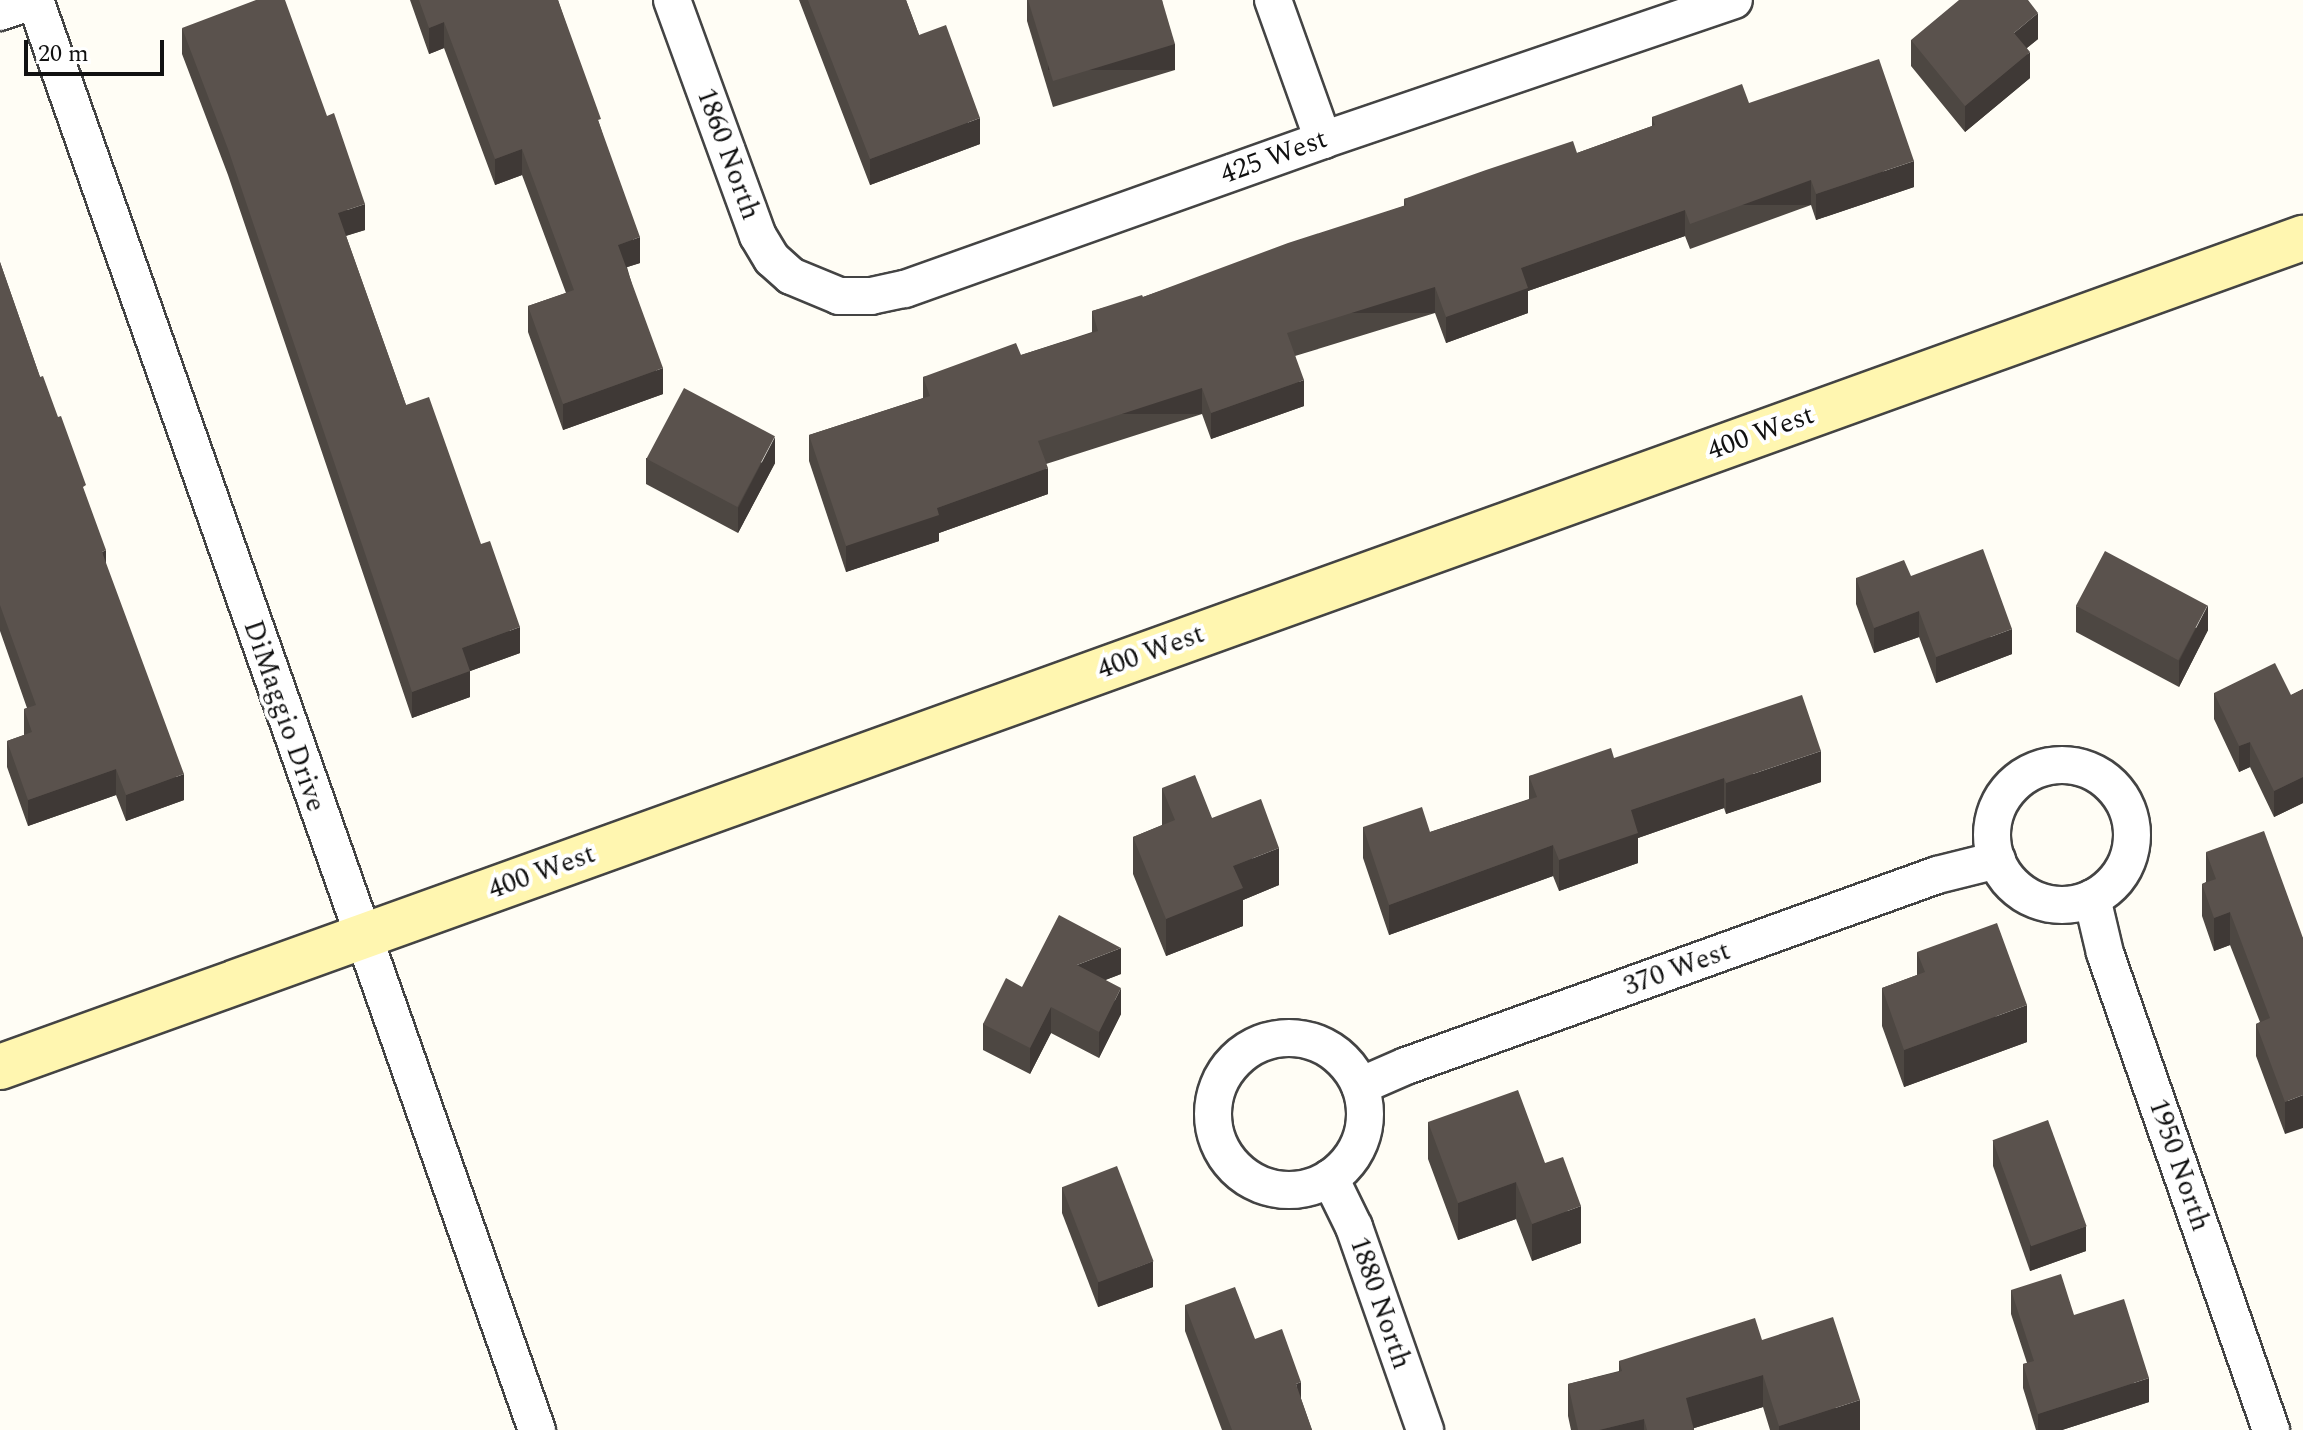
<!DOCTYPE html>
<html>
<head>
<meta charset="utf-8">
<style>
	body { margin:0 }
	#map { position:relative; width:2303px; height:1430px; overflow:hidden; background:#fffdf5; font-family:Spectral,serif }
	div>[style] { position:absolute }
	.roads { filter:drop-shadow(2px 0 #444) drop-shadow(-2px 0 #444) drop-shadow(0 2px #444) drop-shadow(0 -2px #444) }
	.street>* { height:36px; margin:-18px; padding:0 18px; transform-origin:18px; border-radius:18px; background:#fff }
	.street>.ring { margin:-18px; padding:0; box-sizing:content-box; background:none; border:36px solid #fff; border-radius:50% }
	.secondary>* { height:44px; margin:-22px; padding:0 22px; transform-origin:22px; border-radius:22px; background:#fff6b0 }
	.wall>* { inset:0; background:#4d4742 }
	.shaded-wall>* { inset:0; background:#3f3936; transform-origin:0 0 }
	.building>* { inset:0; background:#5a524d; transform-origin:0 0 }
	span { translate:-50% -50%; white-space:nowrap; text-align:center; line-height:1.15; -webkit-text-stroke:8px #fff; paint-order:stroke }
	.street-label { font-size:28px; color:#111 }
	.scale { position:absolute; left:24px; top:40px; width:140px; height:36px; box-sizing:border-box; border:4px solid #111; border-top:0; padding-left:10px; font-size:24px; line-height:28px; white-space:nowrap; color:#111; -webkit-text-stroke:6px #fff; paint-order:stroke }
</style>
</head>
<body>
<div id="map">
	<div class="roads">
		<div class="street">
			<i style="left:35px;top:0;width:1516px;rotate:70.66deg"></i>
			<i style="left:672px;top:0;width:251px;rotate:70deg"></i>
			<i style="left:758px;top:236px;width:27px;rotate:59deg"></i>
			<i style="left:772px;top:259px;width:25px;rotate:42deg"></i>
			<i style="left:791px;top:276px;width:52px;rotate:22.6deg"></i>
			<i style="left:839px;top:296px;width:32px"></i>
			<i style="left:871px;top:296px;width:35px;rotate:-12deg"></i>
			<i style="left:905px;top:289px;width:444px;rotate:-19.6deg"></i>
			<i style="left:1323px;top:140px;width:434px;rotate:-18.8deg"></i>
			<i style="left:1273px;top:0;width:149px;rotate:70.3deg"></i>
			<i style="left:0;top:12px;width:37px;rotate:-19deg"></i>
			<i class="ring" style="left:1992px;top:765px;width:104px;height:104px"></i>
			<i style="left:2092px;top:898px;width:57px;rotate:76.7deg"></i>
			<i style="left:2105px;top:953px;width:505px;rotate:70.81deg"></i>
			<i class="ring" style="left:1213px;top:1038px;width:116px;height:116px"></i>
			<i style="left:1360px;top:1086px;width:50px;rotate:-23.5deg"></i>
			<i style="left:1406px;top:1066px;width:564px;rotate:-19.78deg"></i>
			<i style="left:1937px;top:875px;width:62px;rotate:-14deg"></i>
			<i style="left:1330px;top:1178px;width:55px;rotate:63.9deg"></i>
			<i style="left:1354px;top:1227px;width:215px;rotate:70.7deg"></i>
		</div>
		<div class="secondary">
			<i style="left:0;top:1067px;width:2448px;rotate:-19.8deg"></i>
		</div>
	</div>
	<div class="wall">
		<i style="clip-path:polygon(410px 0,558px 0,601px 129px,640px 263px,627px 267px,663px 394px,563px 430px,528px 332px,528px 306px,566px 293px,522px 175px,495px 185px,444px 48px,429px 54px)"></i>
		<i style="clip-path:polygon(799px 0,906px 0,919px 35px,980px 144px,870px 185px)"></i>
		<i style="clip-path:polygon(1027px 0,1162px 0,1175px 70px,1053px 107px,1027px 21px)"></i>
		<i style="clip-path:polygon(182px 28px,365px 230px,346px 236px,406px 405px,520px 653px,470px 671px,470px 697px,412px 718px,228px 175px,182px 54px)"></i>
		<i style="clip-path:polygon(2038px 39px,2027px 48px,2030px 78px,1965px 132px,1911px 66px,1911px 40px)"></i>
		<i style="clip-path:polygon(1749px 103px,1914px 187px,1816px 220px,1811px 205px,1690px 249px,1685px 236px,1528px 291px,1528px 313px,1446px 343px,1435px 313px,1295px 356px,1304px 406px,1211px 439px,1202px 414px,1046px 464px,1048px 494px,939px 533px,939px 541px,846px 572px,809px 461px,809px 435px,923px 398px,923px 377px,1021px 355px,1092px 332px,1092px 311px,1143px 297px,1404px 206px,1404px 199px,1577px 153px,1652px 126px,1652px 117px)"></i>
		<i style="clip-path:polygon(0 262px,40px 377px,86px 497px,106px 565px,184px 800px,126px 821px,116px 795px,28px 826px,7px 767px,7px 741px,24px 735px,24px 709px,27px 708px,0 631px)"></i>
		<i style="clip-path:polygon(646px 458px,775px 463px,738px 533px,646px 484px)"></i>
		<i style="clip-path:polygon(1911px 576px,2012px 654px,1936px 683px,1919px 637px,1874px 653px,1856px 604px,1856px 578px)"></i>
		<i style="clip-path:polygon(2076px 606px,2208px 630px,2179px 687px,2076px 632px)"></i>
		<i style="clip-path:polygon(2303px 689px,2303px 803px,2274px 817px,2250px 767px,2239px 772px,2214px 719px,2214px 693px,2291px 695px)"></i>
		<i style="clip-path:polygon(1614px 758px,1821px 782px,1726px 814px,1724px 808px,1638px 838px,1638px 863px,1559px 891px,1553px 876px,1389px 935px,1363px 858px,1363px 827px,1430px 832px,1529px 799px,1529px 776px)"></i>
		<i style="clip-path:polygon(1162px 788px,1212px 818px,1279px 885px,1243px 900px,1243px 926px,1166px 956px,1133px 874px,1133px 837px,1162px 825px)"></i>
		<i style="clip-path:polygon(2206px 852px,2303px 938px,2285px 1134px,2256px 1056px,2256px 1024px,2260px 1022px,2230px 945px,2214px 951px,2202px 916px,2202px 884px,2206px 882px)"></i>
		<i style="clip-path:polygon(1917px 952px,2027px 1042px,1904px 1087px,1882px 1026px,1882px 988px,1917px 975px)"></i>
		<i style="clip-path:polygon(1121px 974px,1105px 980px,1121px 1014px,1099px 1058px,1051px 1033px,1030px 1074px,983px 1050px,983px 1024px,1022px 987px)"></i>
		<i style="clip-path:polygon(1428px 1122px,1545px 1163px,1581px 1243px,1532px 1261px,1516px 1219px,1458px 1240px,1428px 1159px)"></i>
		<i style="clip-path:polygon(1993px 1140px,2086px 1251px,2030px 1271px,1993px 1166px)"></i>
		<i style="clip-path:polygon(1062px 1187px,1153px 1287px,1098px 1307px,1062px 1213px)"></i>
		<i style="clip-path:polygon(2011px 1290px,2074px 1315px,2149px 1402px,2062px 1430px,2036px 1430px,2023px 1388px,2023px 1364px,2027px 1363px,2011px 1314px)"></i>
		<i style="clip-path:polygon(1185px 1305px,1255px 1339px,1301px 1399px,1312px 1430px,1222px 1430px,1185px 1331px)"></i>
		<i style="clip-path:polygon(1762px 1340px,1860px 1430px,1770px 1430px,1763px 1407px,1694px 1428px,1694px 1430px,1571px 1430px,1568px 1416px,1568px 1384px,1619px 1371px,1619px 1361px)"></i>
	</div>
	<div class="shaded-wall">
		<i style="clip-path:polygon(2038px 13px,2038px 39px,2014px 58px,2014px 33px)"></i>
		<i style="clip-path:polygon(444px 22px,444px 48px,429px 54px,429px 28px)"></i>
		<i style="left:1175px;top:44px;width:26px;height:127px;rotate:90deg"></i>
		<i style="clip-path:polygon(2030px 52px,2030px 78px,1965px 132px,1965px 106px)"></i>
		<i style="clip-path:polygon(980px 118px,980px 144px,870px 185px,870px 159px)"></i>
		<i style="clip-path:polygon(522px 149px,522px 175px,495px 185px,495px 159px)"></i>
		<i style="clip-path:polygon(1914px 161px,1914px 187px,1816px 220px,1816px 194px)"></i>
		<i style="left:1811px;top:180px;width:25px;height:129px;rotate:90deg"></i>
		<i style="clip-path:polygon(365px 204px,365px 230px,338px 238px,338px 213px)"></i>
		<i style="clip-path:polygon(1685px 210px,1685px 236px,1528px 291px,1528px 313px,1446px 343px,1446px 317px,1521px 268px)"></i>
		<i style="clip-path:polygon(640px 237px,640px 263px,618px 270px,618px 245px)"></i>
		<i style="left:1435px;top:287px;width:26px;height:155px;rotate:90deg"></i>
		<i style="clip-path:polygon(663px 368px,663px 394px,563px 430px,563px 404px)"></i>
		<i style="clip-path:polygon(1304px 380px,1304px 406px,1211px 439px,1211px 413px)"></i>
		<i style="left:1202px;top:388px;width:26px;height:172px;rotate:90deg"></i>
		<i style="clip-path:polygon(775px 437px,775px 463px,738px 533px,738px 508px)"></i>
		<i style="clip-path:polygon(1048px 468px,1048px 494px,939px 533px,939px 541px,846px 572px,846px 546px,937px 508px)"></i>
		<i style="clip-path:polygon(106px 550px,106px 576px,102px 552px)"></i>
		<i style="clip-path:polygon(2208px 605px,2208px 630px,2179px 687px,2179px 661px)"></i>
		<i style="clip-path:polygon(1919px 611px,1919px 637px,1874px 653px,1874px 628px)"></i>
		<i style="clip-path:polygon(520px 627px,520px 653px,462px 674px,462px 648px)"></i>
		<i style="clip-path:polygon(2012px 629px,2012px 654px,1936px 683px,1936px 657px)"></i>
		<i style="clip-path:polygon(470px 671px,470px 697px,412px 718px,412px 692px)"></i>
		<i style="clip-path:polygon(2250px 742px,2250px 767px,2239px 772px,2239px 746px)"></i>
		<i style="clip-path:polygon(1821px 751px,1821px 782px,1726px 814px,1726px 783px)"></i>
		<i style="clip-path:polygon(116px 769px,116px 795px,28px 826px,28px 800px)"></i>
		<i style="clip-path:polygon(184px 774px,184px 800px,126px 821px,126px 795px)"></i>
		<i style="clip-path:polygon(2303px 777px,2303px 803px,2274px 817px,2274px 791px)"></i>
		<i style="clip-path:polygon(1724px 778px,1724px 808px,1638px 838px,1638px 863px,1559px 891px,1559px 860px,1631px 810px)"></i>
		<i style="clip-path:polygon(1553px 845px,1553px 876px,1389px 935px,1389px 905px)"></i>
		<i style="clip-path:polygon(1279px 848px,1279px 885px,1243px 900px,1243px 926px,1166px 956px,1166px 919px,1233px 866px)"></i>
		<i style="clip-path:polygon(2230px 912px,2230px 945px,2214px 951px,2214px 918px)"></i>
		<i style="clip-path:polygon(1121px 948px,1121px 974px,1077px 991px,1077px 965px)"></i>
		<i style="clip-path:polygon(1121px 988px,1121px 1014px,1099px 1058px,1099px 1032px)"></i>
		<i style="clip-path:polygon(2027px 1005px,2027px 1042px,1904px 1087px,1904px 1050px)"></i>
		<i style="clip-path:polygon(1051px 1007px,1051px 1033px,1030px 1074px,1030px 1048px)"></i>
		<i style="clip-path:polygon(2303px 1095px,2303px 1128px,2285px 1134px,2285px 1102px)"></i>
		<i style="clip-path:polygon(1516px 1182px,1516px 1219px,1458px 1240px,1458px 1203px)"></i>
		<i style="clip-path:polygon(1581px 1206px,1581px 1243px,1532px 1261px,1532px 1224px)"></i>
		<i style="clip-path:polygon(2086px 1226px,2086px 1251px,2030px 1271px,2030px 1245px)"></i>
		<i style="clip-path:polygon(1153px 1261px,1153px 1287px,1098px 1307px,1098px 1282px)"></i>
		<i style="clip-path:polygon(1763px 1375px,1763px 1407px,1688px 1430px,1686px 1398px)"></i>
		<i style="clip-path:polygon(2149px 1378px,2149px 1402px,2062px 1430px,2038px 1430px,2038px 1414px)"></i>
		<i style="clip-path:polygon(1301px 1382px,1301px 1408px,1296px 1384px)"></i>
		<i style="clip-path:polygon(1860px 1400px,1860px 1430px,1779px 1430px,1779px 1426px)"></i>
		<i style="clip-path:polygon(1644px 1419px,1644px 1430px,1599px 1430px)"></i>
	</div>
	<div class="building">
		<i style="clip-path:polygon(256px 0,285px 0,327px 116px,334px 113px,365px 204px,338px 213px,406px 405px,429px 397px,481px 544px,490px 541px,520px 627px,462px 648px,470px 671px,412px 692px,228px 149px,182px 28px)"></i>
		<i style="clip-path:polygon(419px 0,558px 0,601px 119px,598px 120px,640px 237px,618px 245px,663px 368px,563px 404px,528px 306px,574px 290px,522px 149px,495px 159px,444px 22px,429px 28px)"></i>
		<i style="clip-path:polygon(808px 0,906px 0,919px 35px,946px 25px,980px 118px,870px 159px)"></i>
		<i style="clip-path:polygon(1028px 0,1162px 0,1175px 44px,1053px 81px)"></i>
		<i style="clip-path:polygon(1959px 0,2028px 0,2038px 13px,2014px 33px,2030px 52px,1965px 106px,1911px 40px)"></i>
		<i style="clip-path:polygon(1879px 59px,1914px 161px,1816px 194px,1811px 180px,1690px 224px,1685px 210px,1521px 268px,1528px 288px,1446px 317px,1435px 287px,1287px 333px,1304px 380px,1211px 413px,1202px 388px,1038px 441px,1048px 468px,937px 508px,939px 515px,846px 546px,809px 435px,930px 396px,923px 377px,1016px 343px,1021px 355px,1098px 331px,1092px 311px,1142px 295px,1143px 297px,1288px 243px,1406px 205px,1404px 199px,1486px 170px,1573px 141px,1577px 153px,1655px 125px,1652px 117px,1742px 84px,1749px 103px)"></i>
		<i style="clip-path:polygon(0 262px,40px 377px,43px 376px,58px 417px,61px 416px,86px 485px,83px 487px,106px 550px,102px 552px,184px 774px,126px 795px,116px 769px,28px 800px,7px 741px,32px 732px,24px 709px,36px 705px,0 605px)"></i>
		<i style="left:684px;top:388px;width:103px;height:80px;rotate:28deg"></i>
		<i style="clip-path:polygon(1983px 549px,2012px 629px,1936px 657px,1919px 611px,1874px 628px,1856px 578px,1904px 560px,1911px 576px)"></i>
		<i style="left:2105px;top:551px;width:116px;height:62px;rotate:28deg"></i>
		<i style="clip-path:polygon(2275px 663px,2291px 695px,2303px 689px,2303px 777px,2274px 791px,2250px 742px,2239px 746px,2214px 693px)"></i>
		<i style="clip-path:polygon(1802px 695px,1821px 751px,1726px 783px,1724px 778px,1631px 810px,1638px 833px,1559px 860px,1553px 845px,1389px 905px,1363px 827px,1422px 807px,1430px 832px,1537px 797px,1529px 776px,1611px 748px,1614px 758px)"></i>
		<i style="clip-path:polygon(1195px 775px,1212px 818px,1261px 799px,1279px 848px,1233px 866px,1243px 888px,1166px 919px,1133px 837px,1175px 820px,1162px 788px)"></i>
		<i style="clip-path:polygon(2264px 831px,2303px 938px,2303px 1095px,2285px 1102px,2256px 1024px,2270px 1018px,2230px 912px,2214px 918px,2202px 884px,2216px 879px,2206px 852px)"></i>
		<i style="clip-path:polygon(1059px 915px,1121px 948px,1077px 965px,1121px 988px,1099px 1032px,1051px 1007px,1030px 1048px,983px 1024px,1006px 978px,1022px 987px)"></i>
		<i style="clip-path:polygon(1997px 923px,2027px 1005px,1904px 1050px,1882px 988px,1925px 972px,1917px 952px)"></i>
		<i style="clip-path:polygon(1518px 1090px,1545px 1163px,1563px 1157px,1581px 1206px,1532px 1224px,1516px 1182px,1458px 1203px,1428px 1122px)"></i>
		<i style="left:2048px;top:1120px;width:113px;height:59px;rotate:70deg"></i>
		<i style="left:1117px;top:1166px;width:102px;height:59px;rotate:69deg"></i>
		<i style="clip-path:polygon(2061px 1274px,2074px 1315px,2124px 1299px,2149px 1378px,2038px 1414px,2023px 1364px,2034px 1361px,2011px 1290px)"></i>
		<i style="clip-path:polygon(1235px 1287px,1255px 1339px,1282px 1329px,1301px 1382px,1296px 1384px,1312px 1430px,1232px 1430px,1185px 1305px)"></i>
		<i style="clip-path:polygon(1833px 1317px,1860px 1400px,1779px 1426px,1763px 1375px,1686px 1398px,1694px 1430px,1647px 1430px,1644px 1419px,1599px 1430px,1578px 1430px,1568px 1384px,1622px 1371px,1619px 1361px,1755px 1318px,1762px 1340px)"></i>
	</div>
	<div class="street-label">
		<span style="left:728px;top:154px;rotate:70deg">1860 North</span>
		<span style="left:1274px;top:157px;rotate:-20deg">425 West</span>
		<span style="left:1761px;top:433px;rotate:-20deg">400 West</span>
		<span style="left:1151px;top:652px;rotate:-20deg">400 West</span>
		<span style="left:284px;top:716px;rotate:71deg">DiMaggio Drive</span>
		<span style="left:542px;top:872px;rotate:-20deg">400 West</span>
		<span style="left:1677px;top:969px;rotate:-20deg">370 West</span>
		<span style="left:2179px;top:1165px;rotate:71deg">1950 North</span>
		<span style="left:1380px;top:1303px;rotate:71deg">1880 North</span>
	</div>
	<div class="scale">20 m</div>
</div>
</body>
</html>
